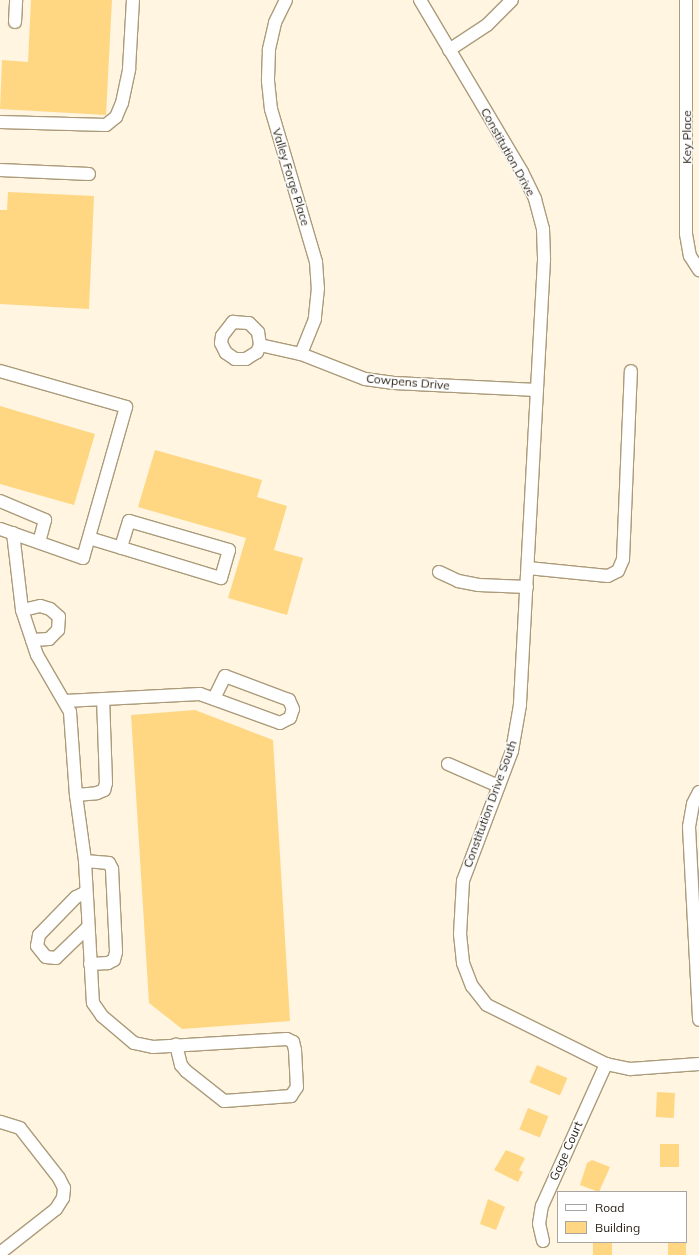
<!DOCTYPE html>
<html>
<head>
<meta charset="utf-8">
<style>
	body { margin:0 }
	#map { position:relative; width:699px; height:1255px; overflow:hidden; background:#fff5e0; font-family:Mulish,sans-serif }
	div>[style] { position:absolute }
	.building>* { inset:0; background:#ffd783; transform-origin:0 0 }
	.roads { filter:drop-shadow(1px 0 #ab9b7a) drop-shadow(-1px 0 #ab9b7a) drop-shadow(0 1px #ab9b7a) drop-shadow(0 -1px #ab9b7a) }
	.minor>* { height:12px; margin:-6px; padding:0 6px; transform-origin:6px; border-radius:6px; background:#fff }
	span { translate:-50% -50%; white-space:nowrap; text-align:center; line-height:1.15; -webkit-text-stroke:3px #fff; paint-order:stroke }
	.street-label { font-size:12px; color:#251e12 }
	.legend { position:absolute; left:557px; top:1191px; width:130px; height:52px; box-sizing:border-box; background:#fff; border:1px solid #a8a5a0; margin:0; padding:5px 7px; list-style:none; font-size:12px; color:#251e12 }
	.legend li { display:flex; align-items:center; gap:8px; height:20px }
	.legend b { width:20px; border:1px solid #a8a5a0 }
</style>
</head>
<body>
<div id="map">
	<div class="building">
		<i style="clip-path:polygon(31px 0,112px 0,106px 115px,0 109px,2px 60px,28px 62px)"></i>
		<i style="clip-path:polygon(8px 192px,94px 196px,89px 309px,0 304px,0 210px,7px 210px)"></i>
		<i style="clip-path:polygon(0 406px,95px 434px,74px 505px,0 484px)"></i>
		<i style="clip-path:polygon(155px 450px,262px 480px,257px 497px,287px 506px,274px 550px,303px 558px,287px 615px,228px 598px,246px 538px,138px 507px)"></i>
		<i style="clip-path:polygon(195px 710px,273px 740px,290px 1021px,182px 1029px,149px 1003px,131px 715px)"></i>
		<i style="left:537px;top:1065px;width:33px;height:19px;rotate:23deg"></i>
		<i style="left:657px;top:1092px;width:18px;height:25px;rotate:3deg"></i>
		<i style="left:528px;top:1108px;width:22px;height:23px;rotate:22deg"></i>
		<i style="left:660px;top:1144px;width:19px;height:23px"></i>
		<i style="clip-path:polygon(506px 1150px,525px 1158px,519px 1170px,523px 1172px,518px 1182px,494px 1170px)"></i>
		<i style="clip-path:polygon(592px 1160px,610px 1167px,599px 1192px,580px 1185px,587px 1163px)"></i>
		<i style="clip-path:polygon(488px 1199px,505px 1207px,496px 1230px,480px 1224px)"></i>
		<i style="left:593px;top:1242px;width:19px;height:13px"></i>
		<i style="left:668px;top:1242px;width:18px;height:13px"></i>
	</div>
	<div class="roads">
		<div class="minor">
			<i style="left:286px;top:0;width:25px;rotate:116deg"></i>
			<i style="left:275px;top:23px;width:28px;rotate:103deg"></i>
			<i style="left:269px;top:50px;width:31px;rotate:92deg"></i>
			<i style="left:268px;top:81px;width:28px;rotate:84deg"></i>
			<i style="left:271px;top:109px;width:159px;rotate:73.6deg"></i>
			<i style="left:316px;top:262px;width:26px;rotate:86deg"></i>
			<i style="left:318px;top:288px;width:31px;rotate:96deg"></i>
			<i style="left:315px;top:319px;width:38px;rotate:112deg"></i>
			<i style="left:420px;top:0;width:200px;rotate:59.3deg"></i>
			<i style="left:522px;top:172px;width:30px;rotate:64deg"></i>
			<i style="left:535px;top:199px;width:31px;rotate:75deg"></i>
			<i style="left:543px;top:229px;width:31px;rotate:88deg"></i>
			<i style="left:544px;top:260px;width:446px;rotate:93.1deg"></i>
			<i style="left:520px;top:705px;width:47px;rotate:99.9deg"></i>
			<i style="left:512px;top:751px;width:139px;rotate:110.7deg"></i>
			<i style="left:463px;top:881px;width:53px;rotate:93.2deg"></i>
			<i style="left:460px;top:934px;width:29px;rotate:84deg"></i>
			<i style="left:463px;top:963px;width:25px;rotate:69deg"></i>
			<i style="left:472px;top:986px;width:24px;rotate:52deg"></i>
			<i style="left:487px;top:1005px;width:133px;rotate:26.4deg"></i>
			<i style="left:606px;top:1064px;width:25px;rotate:12deg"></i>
			<i style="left:630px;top:1069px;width:69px;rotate:-4.1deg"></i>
			<i style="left:686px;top:0;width:234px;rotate:90deg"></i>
			<i style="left:686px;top:234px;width:22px;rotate:80deg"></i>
			<i style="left:690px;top:256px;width:17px;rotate:57deg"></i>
			<i style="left:15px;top:22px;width:22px;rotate:-87deg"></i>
			<i style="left:449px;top:50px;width:45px;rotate:-33.3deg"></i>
			<i style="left:487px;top:25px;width:35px;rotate:-45deg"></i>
			<i style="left:0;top:122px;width:106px;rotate:1.6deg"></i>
			<i style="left:106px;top:125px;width:13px;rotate:-39deg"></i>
			<i style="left:116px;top:117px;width:15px;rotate:-67deg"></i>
			<i style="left:122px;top:103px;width:35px;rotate:-78deg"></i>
			<i style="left:129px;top:69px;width:69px;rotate:-86.7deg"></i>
			<i style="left:0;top:170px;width:89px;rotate:2.6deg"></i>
			<i style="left:260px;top:345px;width:8px;rotate:113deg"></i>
			<i style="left:257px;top:352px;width:13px;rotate:148deg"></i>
			<i style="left:246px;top:359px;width:11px;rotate:180deg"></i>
			<i style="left:235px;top:359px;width:11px;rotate:-146deg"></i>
			<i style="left:226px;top:353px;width:11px;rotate:-117deg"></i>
			<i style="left:221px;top:343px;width:7px;rotate:-82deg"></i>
			<i style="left:222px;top:336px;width:18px;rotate:-52deg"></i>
			<i style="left:233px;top:322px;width:16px;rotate:4deg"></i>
			<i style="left:249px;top:323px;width:13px;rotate:45deg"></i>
			<i style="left:258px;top:332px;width:13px;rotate:81deg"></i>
			<i style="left:260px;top:345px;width:42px;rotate:12.4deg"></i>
			<i style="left:301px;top:354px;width:69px;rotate:21.3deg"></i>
			<i style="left:365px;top:379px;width:29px;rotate:8deg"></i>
			<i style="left:394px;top:383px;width:143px;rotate:2.8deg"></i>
			<i style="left:0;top:371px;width:131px;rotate:15.9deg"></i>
			<i style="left:126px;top:407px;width:157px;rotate:105.9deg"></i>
			<i style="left:83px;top:558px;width:88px;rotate:-160.7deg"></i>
			<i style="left:0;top:501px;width:49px;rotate:22.9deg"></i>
			<i style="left:45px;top:520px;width:23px;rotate:105deg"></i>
			<i style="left:13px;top:533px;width:78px;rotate:83.3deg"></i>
			<i style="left:89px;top:538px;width:138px;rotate:16.9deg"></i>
			<i style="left:221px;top:578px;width:29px;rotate:-74deg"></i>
			<i style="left:229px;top:550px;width:104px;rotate:-163.8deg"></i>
			<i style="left:129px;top:521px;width:28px;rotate:107deg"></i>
			<i style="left:528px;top:568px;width:80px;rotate:5.7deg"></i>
			<i style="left:608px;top:576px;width:11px;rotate:-27deg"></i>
			<i style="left:618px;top:571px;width:13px;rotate:-67deg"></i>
			<i style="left:623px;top:559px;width:188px;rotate:-87.6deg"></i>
			<i style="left:439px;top:572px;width:21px;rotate:25deg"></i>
			<i style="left:458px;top:581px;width:21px;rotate:11deg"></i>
			<i style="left:479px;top:585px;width:48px;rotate:2.4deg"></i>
			<i style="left:32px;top:640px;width:17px;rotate:-3deg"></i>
			<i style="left:49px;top:639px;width:13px;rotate:-45deg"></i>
			<i style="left:58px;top:630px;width:13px;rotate:-86deg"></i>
			<i style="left:59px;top:617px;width:12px;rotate:-138deg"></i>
			<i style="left:50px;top:609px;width:10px;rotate:-163deg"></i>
			<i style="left:40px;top:606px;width:18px;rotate:167deg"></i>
			<i style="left:22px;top:610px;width:47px;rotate:71.6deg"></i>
			<i style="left:37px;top:655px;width:66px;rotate:59.9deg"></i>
			<i style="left:70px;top:712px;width:83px;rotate:85.9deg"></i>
			<i style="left:76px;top:795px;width:67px;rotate:82.2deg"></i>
			<i style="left:85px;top:861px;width:142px;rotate:86.8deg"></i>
			<i style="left:93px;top:1003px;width:16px;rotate:55deg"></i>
			<i style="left:102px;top:1016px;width:42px;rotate:40.2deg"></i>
			<i style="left:134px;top:1043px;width:19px;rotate:12deg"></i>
			<i style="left:153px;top:1047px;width:134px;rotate:-3.4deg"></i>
			<i style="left:287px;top:1039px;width:7px;rotate:27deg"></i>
			<i style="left:293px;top:1042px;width:8px;rotate:76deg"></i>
			<i style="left:295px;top:1050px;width:37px;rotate:87deg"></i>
			<i style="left:297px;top:1087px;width:11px;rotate:124deg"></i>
			<i style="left:291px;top:1096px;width:67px;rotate:175.7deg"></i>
			<i style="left:224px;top:1101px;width:48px;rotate:-141.7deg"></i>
			<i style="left:186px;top:1071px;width:8px;rotate:-130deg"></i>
			<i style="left:181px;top:1065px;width:21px;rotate:-104deg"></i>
			<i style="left:65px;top:701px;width:135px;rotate:-3deg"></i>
			<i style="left:200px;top:694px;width:15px;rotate:20deg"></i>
			<i style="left:214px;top:699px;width:70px;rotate:20deg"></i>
			<i style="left:280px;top:723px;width:11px;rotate:-27deg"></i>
			<i style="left:290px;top:718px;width:9px;rotate:-72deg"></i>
			<i style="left:293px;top:709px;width:10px;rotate:-114deg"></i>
			<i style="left:289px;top:700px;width:68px;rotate:-159.4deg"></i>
			<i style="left:225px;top:676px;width:25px;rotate:116deg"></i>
			<i style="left:448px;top:764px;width:55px;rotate:23.7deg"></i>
			<i style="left:699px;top:792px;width:13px;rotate:117deg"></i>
			<i style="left:693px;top:804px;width:23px;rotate:100deg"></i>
			<i style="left:689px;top:827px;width:193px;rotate:87deg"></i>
			<i style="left:76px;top:795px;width:21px;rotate:-5deg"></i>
			<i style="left:97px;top:793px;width:8px;rotate:-23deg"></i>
			<i style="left:104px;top:790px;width:7px;rotate:-74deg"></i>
			<i style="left:106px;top:783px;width:84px;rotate:-92deg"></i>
			<i style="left:85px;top:861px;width:24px;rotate:5deg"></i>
			<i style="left:109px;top:863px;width:7px;rotate:63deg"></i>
			<i style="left:112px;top:869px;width:83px;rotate:87.2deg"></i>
			<i style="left:116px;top:952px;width:8px;rotate:104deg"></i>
			<i style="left:114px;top:960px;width:7px;rotate:153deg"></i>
			<i style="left:108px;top:963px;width:18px;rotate:177deg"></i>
			<i style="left:86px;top:892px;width:11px;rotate:153deg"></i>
			<i style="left:76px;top:897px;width:53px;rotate:134.2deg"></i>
			<i style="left:39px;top:935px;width:11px;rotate:100deg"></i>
			<i style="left:37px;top:946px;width:14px;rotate:51deg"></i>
			<i style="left:46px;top:957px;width:10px;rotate:6deg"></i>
			<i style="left:56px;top:958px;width:45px;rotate:-44.1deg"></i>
			<i style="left:543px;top:1241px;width:17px;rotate:-103deg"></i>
			<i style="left:539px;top:1224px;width:18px;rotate:-81deg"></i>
			<i style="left:542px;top:1206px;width:156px;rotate:-65.7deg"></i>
			<i style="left:0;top:1253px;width:71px;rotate:-38.2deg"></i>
			<i style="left:56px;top:1209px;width:13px;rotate:-58deg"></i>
			<i style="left:63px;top:1198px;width:10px;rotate:-84deg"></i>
			<i style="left:64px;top:1188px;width:11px;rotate:-117deg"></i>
			<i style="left:59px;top:1178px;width:63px;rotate:-128deg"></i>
			<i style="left:20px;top:1128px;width:21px;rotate:-163deg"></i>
		</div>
	</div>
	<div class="street-label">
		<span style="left:687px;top:137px;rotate:-90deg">Key Place</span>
		<span style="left:508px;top:152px;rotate:61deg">Constitution Drive</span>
		<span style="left:291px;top:177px;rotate:73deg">Valley Forge Place</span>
		<span style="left:408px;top:382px;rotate:5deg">Cowpens Drive</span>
		<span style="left:490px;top:804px;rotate:-70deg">Constitution Drive South</span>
		<span style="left:566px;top:1151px;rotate:-66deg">Gage Court</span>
	</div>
	<ul class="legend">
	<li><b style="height:5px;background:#fff"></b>Road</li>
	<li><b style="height:11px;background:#ffd783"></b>Building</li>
	</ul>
</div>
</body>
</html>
